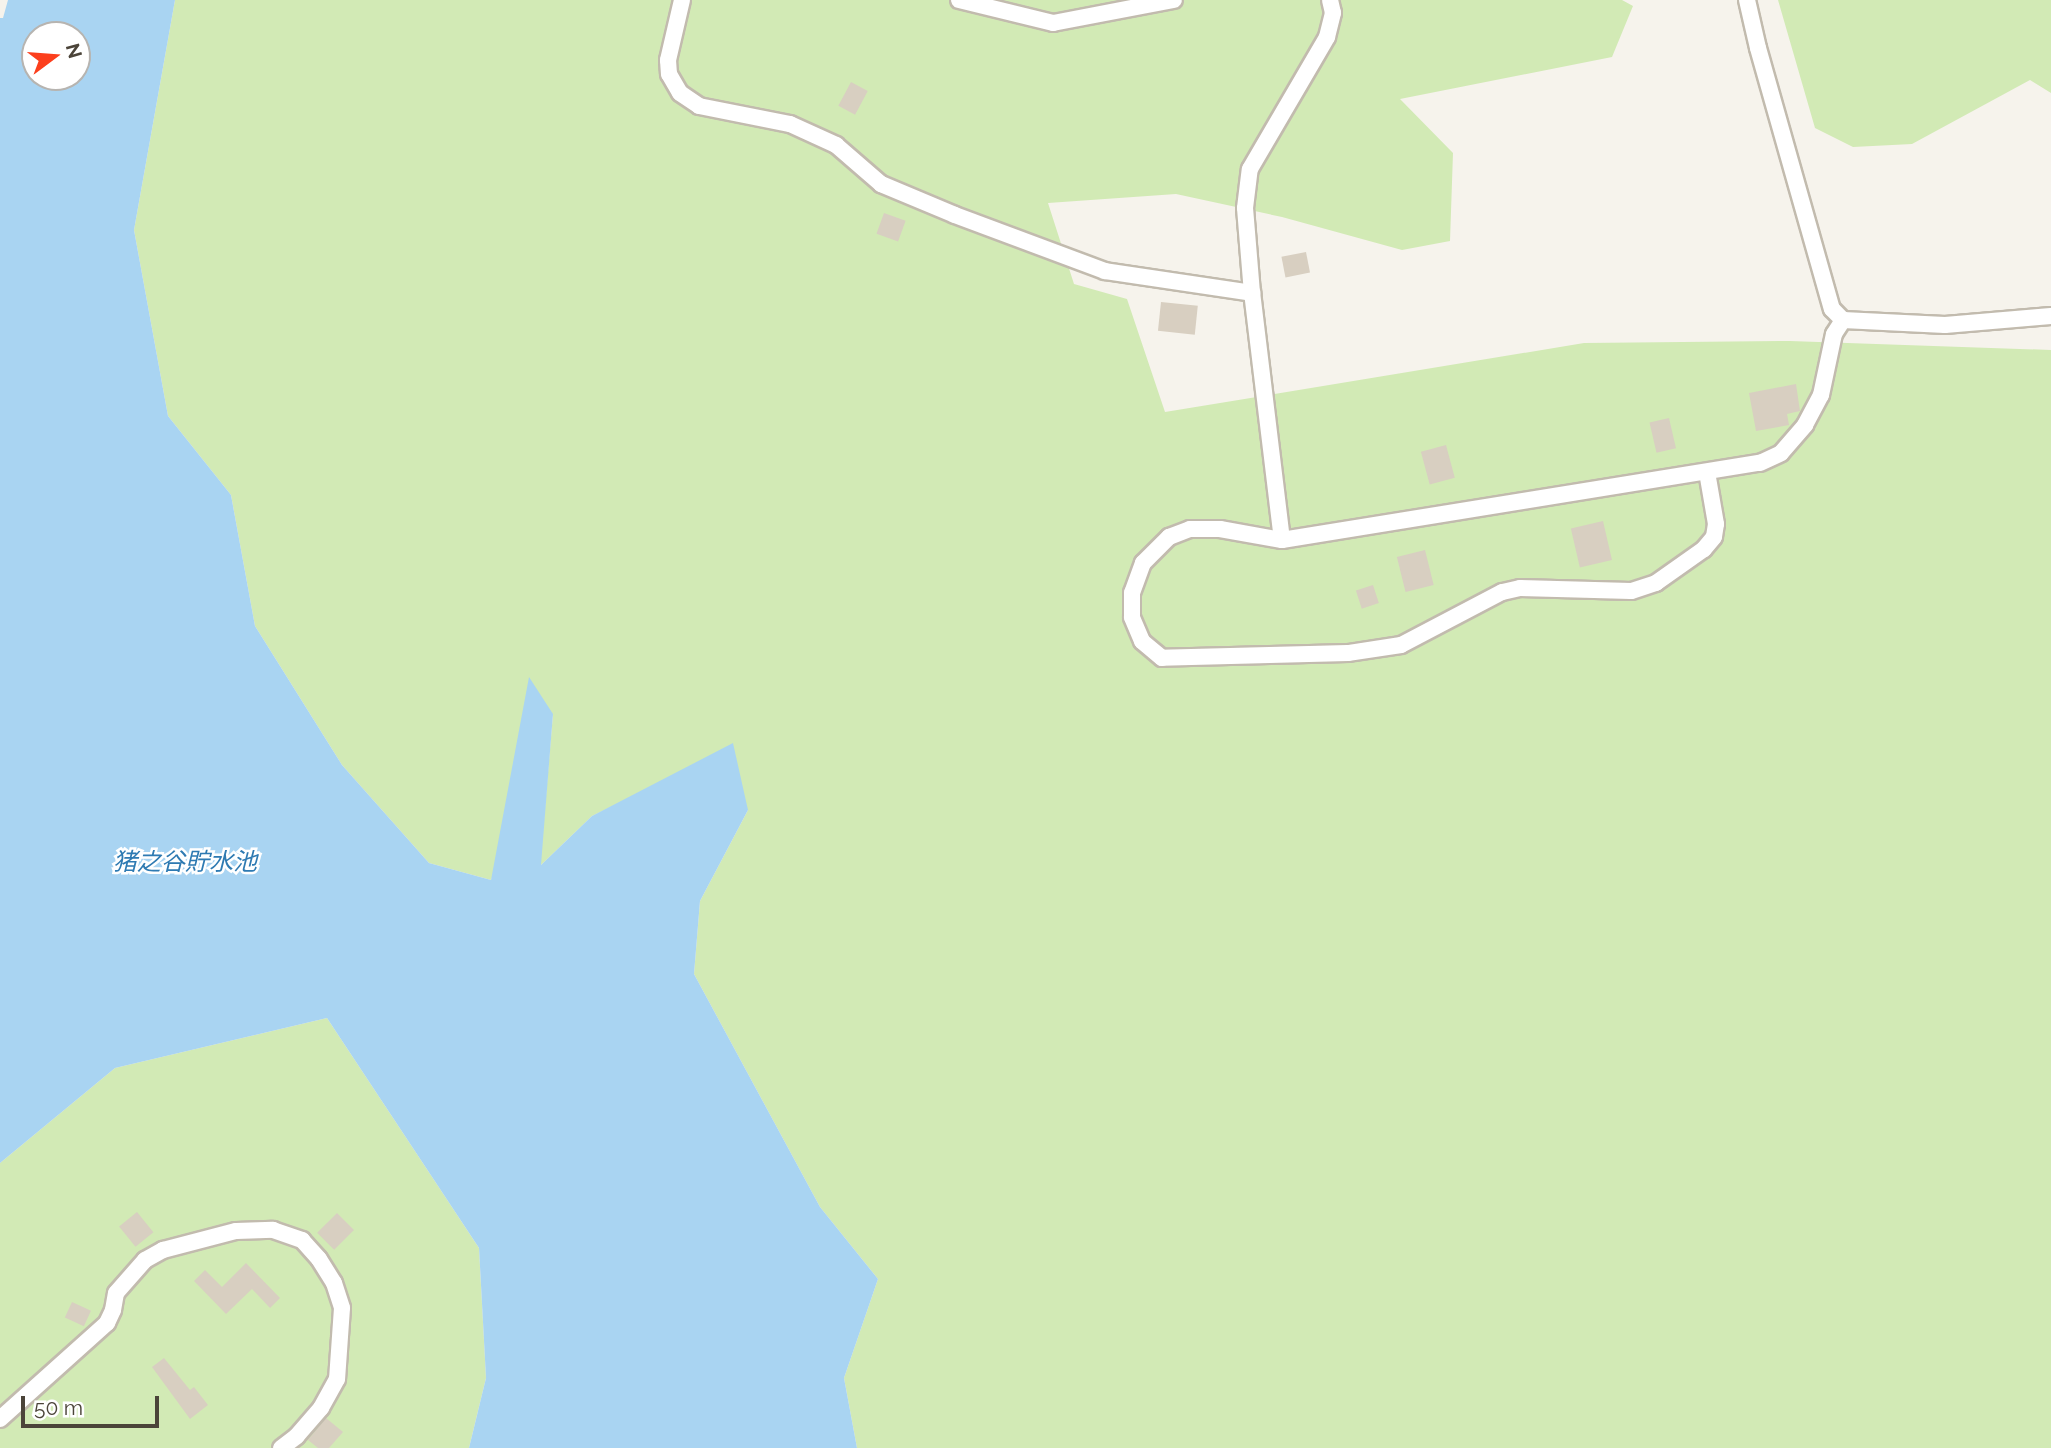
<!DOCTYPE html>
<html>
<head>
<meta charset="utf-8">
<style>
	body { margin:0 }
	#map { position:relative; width:2051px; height:1448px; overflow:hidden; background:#f6f3ec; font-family:Raleway,"Noto Sans JP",sans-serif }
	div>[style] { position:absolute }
	.green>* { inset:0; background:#d2eab5 }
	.water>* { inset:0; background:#a9d4f2 }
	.building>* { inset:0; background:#d8cfc1; transform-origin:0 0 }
	.roads { filter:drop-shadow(2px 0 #c2bbae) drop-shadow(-2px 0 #c2bbae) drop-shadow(0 2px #c2bbae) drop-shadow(0 -2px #c2bbae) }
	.street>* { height:16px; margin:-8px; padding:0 8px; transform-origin:8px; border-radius:8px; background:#fff }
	span { translate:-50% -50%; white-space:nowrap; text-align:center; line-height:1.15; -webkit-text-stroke:5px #fff; paint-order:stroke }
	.water-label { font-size:24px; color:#2e7ab2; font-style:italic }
	.north { position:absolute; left:21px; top:21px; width:70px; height:70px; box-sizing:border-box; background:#fff; border:2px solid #b7b4b0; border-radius:50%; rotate:74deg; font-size:19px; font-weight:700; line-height:28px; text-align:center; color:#4b4439 }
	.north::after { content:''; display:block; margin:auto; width:24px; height:32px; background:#fc3f1d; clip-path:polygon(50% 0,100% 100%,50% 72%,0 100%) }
	.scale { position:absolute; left:21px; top:1396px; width:138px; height:32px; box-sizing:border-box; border:4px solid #4b4439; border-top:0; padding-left:9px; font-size:21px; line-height:24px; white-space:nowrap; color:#4b4439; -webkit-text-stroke:5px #fff; paint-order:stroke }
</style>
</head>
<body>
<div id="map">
	<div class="green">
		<i style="clip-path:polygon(175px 0,1622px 0,1633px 6px,1612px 57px,1400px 99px,1453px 153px,1450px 241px,1402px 250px,1282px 217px,1176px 194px,1048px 203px,1074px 284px,1127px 299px,1165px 412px,1584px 343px,1790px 341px,2051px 350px,2051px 1448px,857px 1448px,844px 1378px,878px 1279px,820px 1207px,694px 974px,700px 901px,748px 810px,629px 798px,592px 816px,540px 866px,553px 714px,491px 880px,429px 863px,342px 765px,255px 626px,231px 495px,168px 416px,134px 230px)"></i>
		<i style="clip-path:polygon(1778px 0,2051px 0,2051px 93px,2030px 80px,1912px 144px,1853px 147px,1815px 128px)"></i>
		<i style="clip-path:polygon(327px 1018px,479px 1248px,486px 1378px,469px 1448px,0 1448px,0 1163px,115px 1068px)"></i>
	</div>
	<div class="water">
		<i style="clip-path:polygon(evenodd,8px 0,175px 0,134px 230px,168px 416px,231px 495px,255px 626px,342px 765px,429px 863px,491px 880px,529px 677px,553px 714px,541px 865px,592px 816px,733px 743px,748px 810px,700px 901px,694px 974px,820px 1207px,878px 1279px,844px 1378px,857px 1448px,469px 1448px,486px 1378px,479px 1248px,327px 1018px,115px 1068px,0 1163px,0 18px,3px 18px,8px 0,35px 35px,77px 35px,77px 77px,35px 77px,35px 35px)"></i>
	</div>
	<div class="building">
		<i style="left:851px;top:82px;width:19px;height:27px;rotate:28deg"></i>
		<i style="left:884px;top:213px;width:23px;height:22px;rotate:20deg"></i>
		<i style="left:1306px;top:252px;width:21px;height:25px;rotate:79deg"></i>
		<i style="left:1161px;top:302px;width:37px;height:29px;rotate:6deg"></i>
		<i style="clip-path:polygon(1796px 384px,1800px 411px,1787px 414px,1789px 425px,1756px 431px,1749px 393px)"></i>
		<i style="left:1669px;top:418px;width:31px;height:20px;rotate:77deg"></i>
		<i style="left:1446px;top:445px;width:34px;height:26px;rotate:75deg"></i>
		<i style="left:1603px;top:521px;width:40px;height:33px;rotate:77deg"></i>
		<i style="left:1425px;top:550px;width:36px;height:29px;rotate:76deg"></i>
		<i style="left:1373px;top:585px;width:19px;height:18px;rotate:72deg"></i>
		<i style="left:137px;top:1212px;width:26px;height:23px;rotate:51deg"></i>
		<i style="left:337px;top:1213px;width:24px;height:28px;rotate:45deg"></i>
		<i style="clip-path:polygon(246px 1263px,280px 1298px,270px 1308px,252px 1289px,226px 1314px,194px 1281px,205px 1270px,222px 1287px)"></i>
		<i style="left:72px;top:1302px;width:21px;height:17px;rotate:25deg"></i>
		<i style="clip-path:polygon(164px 1358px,190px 1390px,194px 1387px,208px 1405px,190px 1419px,152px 1367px)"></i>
		<i style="clip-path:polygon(326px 1418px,343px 1432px,329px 1448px,318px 1448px,308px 1440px)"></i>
	</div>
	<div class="roads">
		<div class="street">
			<i style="left:682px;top:0;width:62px;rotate:103.1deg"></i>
			<i style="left:668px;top:60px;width:14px;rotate:86deg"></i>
			<i style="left:669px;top:74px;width:22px;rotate:60deg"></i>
			<i style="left:680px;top:93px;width:23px;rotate:34deg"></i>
			<i style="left:699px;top:106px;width:93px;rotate:11.2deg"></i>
			<i style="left:790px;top:124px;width:51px;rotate:24.5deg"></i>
			<i style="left:836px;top:145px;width:60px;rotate:40.9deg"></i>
			<i style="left:881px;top:184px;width:80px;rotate:22.7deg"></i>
			<i style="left:955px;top:215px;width:160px;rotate:20.5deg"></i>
			<i style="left:1105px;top:271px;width:149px;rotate:8.5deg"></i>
			<i style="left:959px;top:0;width:97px;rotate:13.7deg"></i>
			<i style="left:1053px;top:23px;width:123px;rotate:-10.8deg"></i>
			<i style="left:1747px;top:0;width:49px;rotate:77.1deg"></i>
			<i style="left:1758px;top:48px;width:271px;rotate:74.2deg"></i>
			<i style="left:1832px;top:309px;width:16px;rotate:45deg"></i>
			<i style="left:1843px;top:320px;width:102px;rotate:2.8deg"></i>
			<i style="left:1945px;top:325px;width:106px;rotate:-4.9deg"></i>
			<i style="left:1707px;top:472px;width:53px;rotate:80.2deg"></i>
			<i style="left:1716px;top:524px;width:13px;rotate:99deg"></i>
			<i style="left:1714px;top:537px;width:16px;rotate:130deg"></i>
			<i style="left:1704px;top:549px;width:59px;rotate:144.7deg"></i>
			<i style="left:1656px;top:583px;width:26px;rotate:162deg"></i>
			<i style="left:1631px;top:591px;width:111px;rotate:-178.5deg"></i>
			<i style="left:1520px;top:588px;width:18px;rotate:167deg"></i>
			<i style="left:1502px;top:592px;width:114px;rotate:152.3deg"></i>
			<i style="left:1401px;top:645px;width:54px;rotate:171.4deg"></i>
			<i style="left:1348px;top:653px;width:186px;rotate:178.5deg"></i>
			<i style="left:1162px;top:658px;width:26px;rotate:-140deg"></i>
			<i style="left:1142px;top:641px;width:26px;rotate:-113deg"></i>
			<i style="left:1132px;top:617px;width:24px;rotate:-90deg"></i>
			<i style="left:1132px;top:593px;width:32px;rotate:-70deg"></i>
			<i style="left:1143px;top:563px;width:37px;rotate:-45deg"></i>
			<i style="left:1169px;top:537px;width:22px;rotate:-21deg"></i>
			<i style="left:1190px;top:529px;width:30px"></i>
			<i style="left:1220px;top:529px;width:63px;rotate:10.1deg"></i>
			<i style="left:1282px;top:540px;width:484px;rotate:-9.2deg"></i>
			<i style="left:1760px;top:463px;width:23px;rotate:-25deg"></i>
			<i style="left:1781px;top:453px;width:37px;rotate:-49deg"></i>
			<i style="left:1805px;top:425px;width:34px;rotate:-62deg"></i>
			<i style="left:1821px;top:395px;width:62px;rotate:-78deg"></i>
			<i style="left:1834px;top:334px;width:17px;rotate:-57deg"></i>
			<i style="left:1282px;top:540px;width:249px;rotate:-96.9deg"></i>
			<i style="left:1252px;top:293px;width:85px;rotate:-94.7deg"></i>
			<i style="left:1245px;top:208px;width:39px;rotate:-83deg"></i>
			<i style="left:1250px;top:169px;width:153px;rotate:-59.7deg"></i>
			<i style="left:1327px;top:37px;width:25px;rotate:-76deg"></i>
			<i style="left:1333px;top:13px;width:13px;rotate:-103deg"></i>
			<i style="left:0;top:1419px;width:144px;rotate:-41.9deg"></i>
			<i style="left:107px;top:1323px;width:14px;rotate:-65deg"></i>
			<i style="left:113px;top:1310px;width:17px;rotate:-80deg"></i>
			<i style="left:116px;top:1293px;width:44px;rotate:-48.7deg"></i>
			<i style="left:145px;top:1260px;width:21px;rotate:-29deg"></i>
			<i style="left:163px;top:1250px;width:75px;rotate:-14.6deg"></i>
			<i style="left:236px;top:1231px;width:37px;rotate:-2deg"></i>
			<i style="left:273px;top:1230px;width:31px;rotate:19deg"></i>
			<i style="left:302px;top:1240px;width:25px;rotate:48deg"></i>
			<i style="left:319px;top:1259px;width:28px;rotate:58deg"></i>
			<i style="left:334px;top:1283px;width:26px;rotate:72deg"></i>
			<i style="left:342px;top:1308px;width:71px;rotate:94deg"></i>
			<i style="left:337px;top:1379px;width:33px;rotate:119deg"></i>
			<i style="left:321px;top:1408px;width:37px;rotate:131deg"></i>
			<i style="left:297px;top:1436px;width:20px;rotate:143deg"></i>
		</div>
	</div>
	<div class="water-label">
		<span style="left:185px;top:862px">猪之谷貯水池</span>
	</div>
	<div class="north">N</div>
	<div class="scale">50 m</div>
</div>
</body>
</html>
